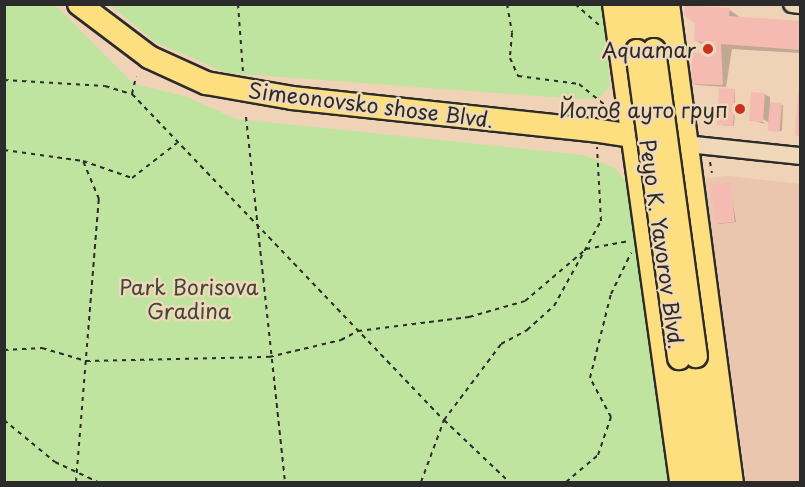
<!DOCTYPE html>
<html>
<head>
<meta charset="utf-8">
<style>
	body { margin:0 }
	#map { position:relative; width:805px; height:487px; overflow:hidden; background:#f0d3b7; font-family:"Playpen Sans",sans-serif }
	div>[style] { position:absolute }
	.built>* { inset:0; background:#eac6af }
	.green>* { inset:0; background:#bfe49f }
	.shadow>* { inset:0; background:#0003 }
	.building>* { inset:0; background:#f5bab1; transform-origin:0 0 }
	.path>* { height:2px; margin-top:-1px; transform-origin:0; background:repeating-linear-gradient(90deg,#2b2b2b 0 4.5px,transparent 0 9px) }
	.roads { filter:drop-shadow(2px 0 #2b2b2b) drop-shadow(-2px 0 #2b2b2b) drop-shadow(0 2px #2b2b2b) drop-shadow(0 -2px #2b2b2b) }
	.minor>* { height:16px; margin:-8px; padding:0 8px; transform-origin:8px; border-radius:8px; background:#efd9b8 }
	.major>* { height:22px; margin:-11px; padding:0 11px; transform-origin:11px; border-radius:11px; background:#fedf80 }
	.bridges { filter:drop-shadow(2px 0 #2b2b2b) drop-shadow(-2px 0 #2b2b2b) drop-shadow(0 2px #2b2b2b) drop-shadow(0 -2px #2b2b2b) }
	.major-bridge>* { height:22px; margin:-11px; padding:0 11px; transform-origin:11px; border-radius:11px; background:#fedf80 }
	.dots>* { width:16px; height:16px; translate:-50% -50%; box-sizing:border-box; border:3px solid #efd9b8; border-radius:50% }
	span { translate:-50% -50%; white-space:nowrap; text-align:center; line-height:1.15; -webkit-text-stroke:5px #efd9b8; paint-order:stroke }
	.poi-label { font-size:21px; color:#2b2b2b }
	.right { translate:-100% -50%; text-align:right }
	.street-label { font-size:21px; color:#2b2b2b }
	.park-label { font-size:21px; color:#41473c }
	.frame { position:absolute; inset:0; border:6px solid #2b2b2b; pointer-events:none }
</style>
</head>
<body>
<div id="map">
	<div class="built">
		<i style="clip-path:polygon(730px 176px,800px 184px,800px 482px,746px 482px,705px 182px,707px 178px)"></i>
	</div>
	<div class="green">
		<i style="clip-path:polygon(4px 5px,55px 5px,134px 84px,185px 96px,236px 119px,584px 155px,615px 168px,626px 182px,630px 208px,668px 482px,5px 482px)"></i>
		<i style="clip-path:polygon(110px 5px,602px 5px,610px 86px,599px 98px,579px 99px,227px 73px,155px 42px)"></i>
	</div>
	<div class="shadow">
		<i style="clip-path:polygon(730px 10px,741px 18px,800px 23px,800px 53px,732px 49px,726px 87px,696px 85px,692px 83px,705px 46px,695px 40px,697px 25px,690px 18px)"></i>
		<i style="clip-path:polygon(735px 90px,735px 104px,748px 106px,747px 114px,735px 113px,734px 126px,720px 125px)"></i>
		<i style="clip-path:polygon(764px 94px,770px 97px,770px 104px,783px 105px,782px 131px,772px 131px,771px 124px,758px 116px,765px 124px,752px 120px)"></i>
		<i style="clip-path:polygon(800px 95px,800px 137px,796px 134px)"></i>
		<i style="clip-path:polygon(729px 184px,736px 222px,719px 224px,718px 223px)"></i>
	</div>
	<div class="building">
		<i style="clip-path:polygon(685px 5px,730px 8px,729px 16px,800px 21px,800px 50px,721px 44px,723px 85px,691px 84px,692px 52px,703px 53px,703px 42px,694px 41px,695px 23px,684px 16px)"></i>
		<i style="clip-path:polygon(719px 88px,735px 89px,734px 103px,747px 104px,746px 115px,734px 114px,733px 126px,717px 125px)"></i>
		<i style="left:751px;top:92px;width:14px;height:29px;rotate:4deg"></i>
		<i style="clip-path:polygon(798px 93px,800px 93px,800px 136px,795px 135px)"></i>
		<i style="left:770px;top:102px;width:12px;height:29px;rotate:5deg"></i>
		<i style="left:730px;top:182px;width:40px;height:19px;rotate:83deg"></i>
	</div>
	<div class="path">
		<i style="left:238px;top:4px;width:68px;rotate:85.8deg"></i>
		<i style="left:507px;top:4px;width:29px;rotate:80deg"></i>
		<i style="left:512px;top:33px;width:25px;rotate:95deg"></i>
		<i style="left:510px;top:58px;width:20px;rotate:66deg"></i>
		<i style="left:518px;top:76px;width:62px;rotate:7.5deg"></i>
		<i style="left:579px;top:84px;width:36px;rotate:39deg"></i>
		<i style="left:575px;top:4px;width:33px;rotate:41deg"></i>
		<i style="left:4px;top:80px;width:101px;rotate:3.4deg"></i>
		<i style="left:105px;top:86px;width:28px;rotate:17deg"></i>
		<i style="left:132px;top:94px;width:451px;rotate:46.3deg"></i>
		<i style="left:444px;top:420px;width:90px;rotate:43.6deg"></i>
		<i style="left:132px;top:94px;width:18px;rotate:-77deg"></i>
		<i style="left:246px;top:117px;width:367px;rotate:83.9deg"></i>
		<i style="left:4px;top:150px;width:80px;rotate:7.9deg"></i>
		<i style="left:83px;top:161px;width:52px;rotate:19.1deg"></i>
		<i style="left:132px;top:178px;width:57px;rotate:-37.9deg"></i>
		<i style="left:710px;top:162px;width:11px;rotate:80deg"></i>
		<i style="left:4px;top:350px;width:38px;rotate:-3deg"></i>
		<i style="left:42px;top:348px;width:46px;rotate:16.5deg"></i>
		<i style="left:86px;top:361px;width:183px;rotate:-1.3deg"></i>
		<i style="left:269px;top:357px;width:74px;rotate:-13.3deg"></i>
		<i style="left:341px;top:340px;width:19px;rotate:-28deg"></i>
		<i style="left:358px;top:331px;width:112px;rotate:-7.2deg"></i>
		<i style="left:469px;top:317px;width:58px;rotate:-15.9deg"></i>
		<i style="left:525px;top:301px;width:80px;rotate:-40.4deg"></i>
		<i style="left:586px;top:249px;width:44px;rotate:-10.5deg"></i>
		<i style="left:4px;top:420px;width:66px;rotate:39.5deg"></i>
		<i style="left:55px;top:462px;width:47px;rotate:24.9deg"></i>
		<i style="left:76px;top:482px;width:284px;rotate:-85.4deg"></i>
		<i style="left:99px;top:199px;width:41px;rotate:-112.8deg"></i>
		<i style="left:421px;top:482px;width:66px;rotate:-69.6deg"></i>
		<i style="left:444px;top:420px;width:95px;rotate:-53.1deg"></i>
		<i style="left:501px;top:344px;width:30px;rotate:-28deg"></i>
		<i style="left:527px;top:330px;width:36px;rotate:-42deg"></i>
		<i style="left:554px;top:306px;width:97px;rotate:-61.1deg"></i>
		<i style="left:601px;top:221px;width:74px;rotate:-93.1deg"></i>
		<i style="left:566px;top:482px;width:42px;rotate:-40.2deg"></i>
		<i style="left:598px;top:455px;width:40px;rotate:-71.1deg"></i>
		<i style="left:611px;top:417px;width:44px;rotate:-118.3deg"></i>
		<i style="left:590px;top:378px;width:87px;rotate:-76deg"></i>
		<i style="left:611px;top:294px;width:46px;rotate:-64deg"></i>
	</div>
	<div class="roads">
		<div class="minor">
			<i style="left:792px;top:4px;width:8px;rotate:7deg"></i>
			<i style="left:686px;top:144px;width:115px;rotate:6deg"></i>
		</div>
		<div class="major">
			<i style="left:79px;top:4px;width:88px;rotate:37.1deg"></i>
			<i style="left:149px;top:57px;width:63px;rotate:24.5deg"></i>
			<i style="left:206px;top:83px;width:87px;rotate:9.9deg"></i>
			<i style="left:292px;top:98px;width:303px;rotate:6.1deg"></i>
			<i style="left:593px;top:130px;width:94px;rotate:8.6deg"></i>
			<i style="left:614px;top:4px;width:483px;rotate:82deg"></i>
			<i style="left:631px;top:4px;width:47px;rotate:82.7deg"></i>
			<i style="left:649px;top:4px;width:46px;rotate:83.8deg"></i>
			<i style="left:668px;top:4px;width:482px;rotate:82.4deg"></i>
			<i style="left:696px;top:356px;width:127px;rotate:82.3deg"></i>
			<i style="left:679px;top:358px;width:125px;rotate:81.7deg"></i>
		</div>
	</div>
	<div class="bridges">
		<div class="major-bridge">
			<i style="left:654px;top:50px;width:309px;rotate:82.2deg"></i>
			<i style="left:637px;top:51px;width:310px;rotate:82.2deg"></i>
		</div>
	</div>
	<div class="dots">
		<i style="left:708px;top:49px;background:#c8321e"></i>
		<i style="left:740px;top:109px;background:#c8321e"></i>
	</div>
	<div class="poi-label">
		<span class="right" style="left:696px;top:49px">Aquamar</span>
		<span class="right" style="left:728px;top:109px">Йотов ауто груп</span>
	</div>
	<div class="street-label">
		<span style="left:371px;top:104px;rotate:7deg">Simeonovsko shose Blvd.</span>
		<span style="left:663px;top:244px;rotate:82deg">Peyo K. Yavorov Blvd.</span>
	</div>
	<div class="park-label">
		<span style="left:189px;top:298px">Park Borisova<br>Gradina</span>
	</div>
	<div class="frame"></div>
</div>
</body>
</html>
